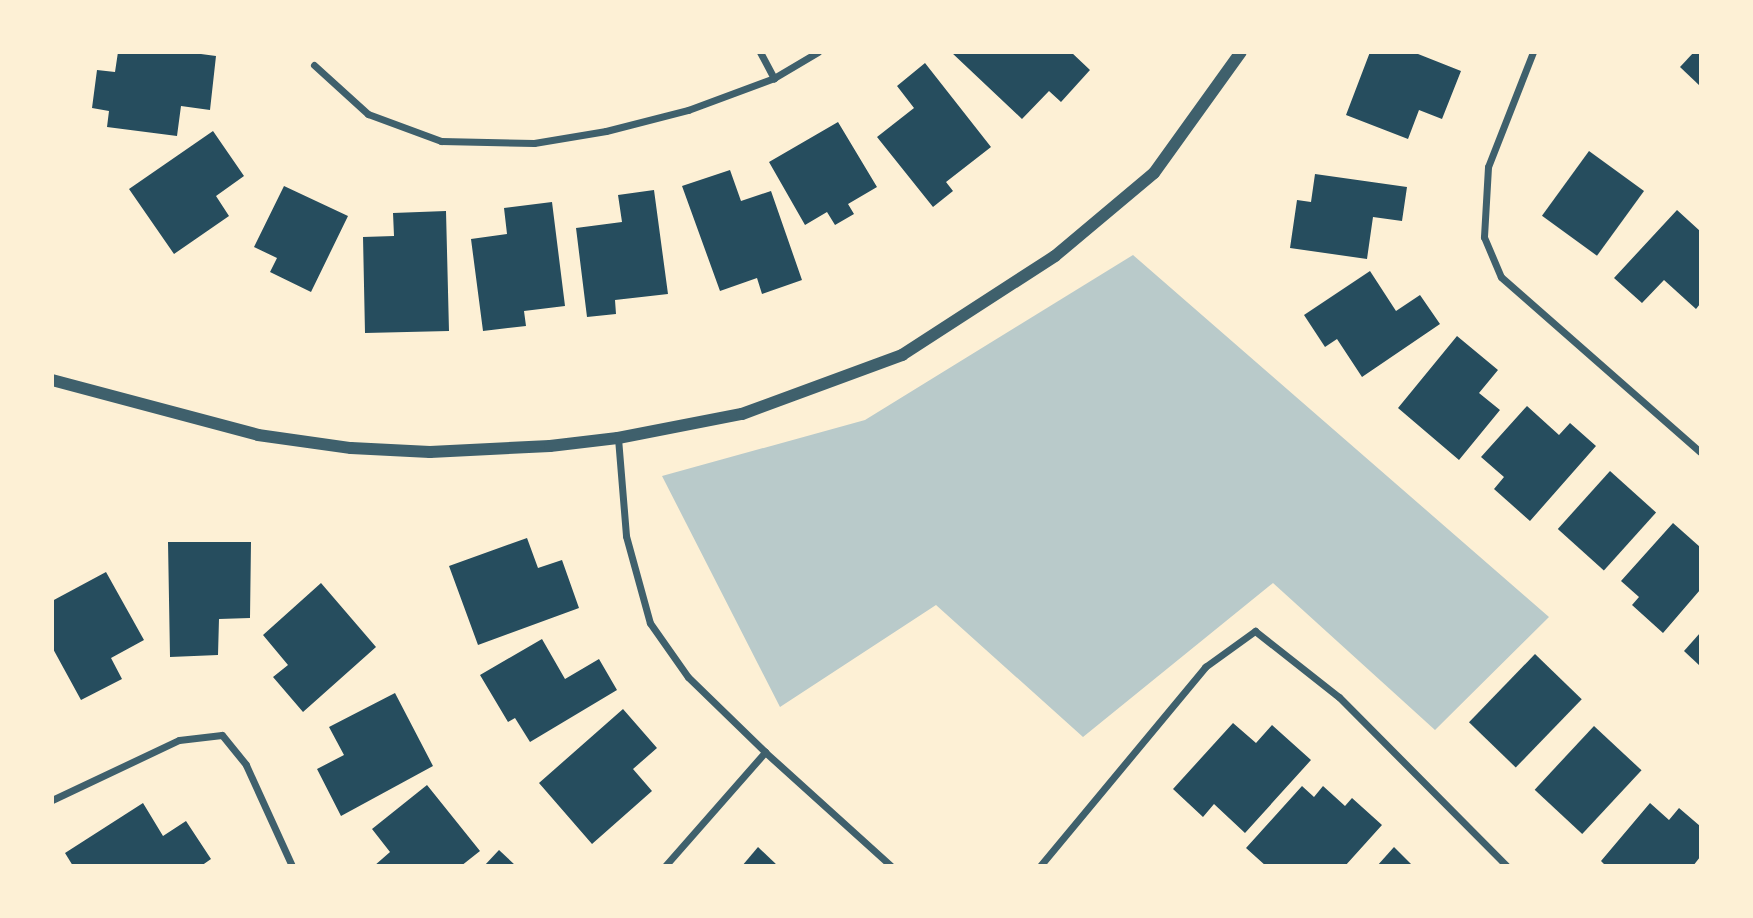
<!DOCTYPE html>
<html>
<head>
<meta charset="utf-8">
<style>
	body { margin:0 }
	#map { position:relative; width:1753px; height:918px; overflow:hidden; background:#fdf0d5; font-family:"Space Grotesk",sans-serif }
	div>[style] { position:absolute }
	.green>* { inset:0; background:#b9caca }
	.building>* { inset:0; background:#264d5e; transform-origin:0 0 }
	.minor>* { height:7px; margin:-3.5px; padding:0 3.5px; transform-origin:3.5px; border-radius:3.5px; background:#3f606c }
	.tertiary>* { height:12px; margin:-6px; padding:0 6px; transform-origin:6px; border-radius:6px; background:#3f606c }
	span { translate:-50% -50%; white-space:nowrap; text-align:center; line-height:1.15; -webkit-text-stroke:5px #fdf0d5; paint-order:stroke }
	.frame { position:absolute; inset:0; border:54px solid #fdf0d5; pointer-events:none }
</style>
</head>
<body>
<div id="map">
	<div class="green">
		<i style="clip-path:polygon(1133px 255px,1549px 617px,1435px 730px,1273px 583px,1083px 737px,936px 605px,780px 707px,662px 476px,865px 420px)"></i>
	</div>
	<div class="building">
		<i style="clip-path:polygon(118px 52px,186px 52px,216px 56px,210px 110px,181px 106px,177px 136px,107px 127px,109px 111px,92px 108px,97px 70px,115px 72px)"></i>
		<i style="clip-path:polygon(951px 52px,1071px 52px,1090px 70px,1061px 102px,1049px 91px,1022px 119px)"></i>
		<i style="clip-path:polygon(1370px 52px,1413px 52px,1461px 71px,1442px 119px,1419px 110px,1408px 139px,1346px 115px)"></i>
		<i style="clip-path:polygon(1694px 52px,1700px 52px,1700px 86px,1680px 67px)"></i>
		<i style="clip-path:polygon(925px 63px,991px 147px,946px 182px,953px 191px,933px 207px,877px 137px,914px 108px,897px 86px)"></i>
		<i style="clip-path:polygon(838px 122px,877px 187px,848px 204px,854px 214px,835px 225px,827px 212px,805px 225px,769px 162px)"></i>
		<i style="clip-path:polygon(213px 131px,244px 176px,216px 196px,229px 216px,174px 254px,129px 189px)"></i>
		<i style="left:1589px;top:151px;width:68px;height:80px;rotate:36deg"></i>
		<i style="clip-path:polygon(730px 170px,741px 201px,771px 191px,802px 280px,762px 294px,757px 278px,720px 291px,682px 186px)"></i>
		<i style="clip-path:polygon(1315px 174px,1407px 187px,1402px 221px,1373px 217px,1367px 259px,1290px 248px,1297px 200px,1311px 202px)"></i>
		<i style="clip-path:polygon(284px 186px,348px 216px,311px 292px,270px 272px,277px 258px,254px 247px)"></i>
		<i style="clip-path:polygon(654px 190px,668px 294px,615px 300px,616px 314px,587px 317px,576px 228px,622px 222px,618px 195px)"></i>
		<i style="clip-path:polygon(552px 202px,565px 306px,524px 311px,526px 326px,483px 331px,471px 239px,507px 234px,504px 208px)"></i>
		<i style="clip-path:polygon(1677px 210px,1700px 231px,1700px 304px,1696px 309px,1664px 280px,1642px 303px,1614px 278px)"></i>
		<i style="clip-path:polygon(446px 211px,449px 331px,365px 333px,363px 237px,394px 236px,393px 213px)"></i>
		<i style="clip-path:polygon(1370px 271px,1396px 311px,1420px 295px,1440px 324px,1362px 377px,1337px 339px,1325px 347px,1304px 315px)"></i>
		<i style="clip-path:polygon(1457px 336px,1498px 370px,1479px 393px,1500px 410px,1459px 460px,1398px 408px)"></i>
		<i style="clip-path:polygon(1527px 406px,1559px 435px,1570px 423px,1596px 446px,1530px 521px,1494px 489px,1504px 477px,1481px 457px)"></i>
		<i style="left:1610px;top:471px;width:62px;height:78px;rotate:42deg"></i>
		<i style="clip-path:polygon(1673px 523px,1700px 547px,1700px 590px,1663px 633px,1632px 605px,1639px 597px,1621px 581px)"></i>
		<i style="clip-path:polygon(527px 538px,538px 568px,562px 560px,579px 608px,478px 645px,449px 566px)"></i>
		<i style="clip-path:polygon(168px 542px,251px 542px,250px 618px,219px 619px,218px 655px,170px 657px)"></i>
		<i style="clip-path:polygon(106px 572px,144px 640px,111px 658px,122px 679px,81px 700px,52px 647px,52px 601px)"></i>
		<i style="clip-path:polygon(321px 583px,376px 647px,303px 712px,273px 677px,288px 665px,263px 635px)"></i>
		<i style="clip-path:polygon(1700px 633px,1700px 666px,1684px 651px)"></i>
		<i style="clip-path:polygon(542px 639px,565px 679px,599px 659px,617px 690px,530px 742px,515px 718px,508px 722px,480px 675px)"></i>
		<i style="left:1535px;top:654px;width:65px;height:95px;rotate:44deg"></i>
		<i style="clip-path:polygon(395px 693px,433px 766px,341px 816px,317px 769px,344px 755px,329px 727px)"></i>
		<i style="clip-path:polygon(623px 709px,657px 748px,633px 769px,652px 791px,592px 844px,539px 783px)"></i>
		<i style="clip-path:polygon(1233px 723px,1256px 743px,1272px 725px,1311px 760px,1245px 833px,1214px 804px,1203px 817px,1173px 789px)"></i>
		<i style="left:1594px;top:726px;width:65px;height:87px;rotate:43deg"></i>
		<i style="clip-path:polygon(427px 785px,480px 851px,461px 866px,374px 866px,390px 852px,372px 829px)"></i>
		<i style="clip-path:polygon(1302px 786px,1314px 797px,1323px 786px,1345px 806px,1352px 798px,1382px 825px,1345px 866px,1266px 866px,1246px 848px)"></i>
		<i style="clip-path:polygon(143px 803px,163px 836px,186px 821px,211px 859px,201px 866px,73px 866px,65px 853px)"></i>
		<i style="clip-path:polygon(1650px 803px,1669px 820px,1679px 808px,1700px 826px,1700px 857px,1693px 866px,1606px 866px,1601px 861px)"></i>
		<i style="clip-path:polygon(758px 847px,778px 866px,742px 866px)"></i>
		<i style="clip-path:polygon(1394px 847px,1413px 866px,1377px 866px)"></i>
		<i style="clip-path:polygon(499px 850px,516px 866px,484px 866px)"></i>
	</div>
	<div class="minor">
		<i style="left:760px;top:52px;width:30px;rotate:62deg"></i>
		<i style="left:1533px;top:52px;width:123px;rotate:111.4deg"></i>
		<i style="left:1488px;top:167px;width:70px;rotate:93.3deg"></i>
		<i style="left:1484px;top:237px;width:43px;rotate:67deg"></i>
		<i style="left:1501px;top:277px;width:265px;rotate:41.3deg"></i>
		<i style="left:314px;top:65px;width:73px;rotate:42.2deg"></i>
		<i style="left:368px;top:114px;width:78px;rotate:20.3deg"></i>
		<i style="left:441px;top:141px;width:93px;rotate:1.2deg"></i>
		<i style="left:534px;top:143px;width:73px;rotate:-9.5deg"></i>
		<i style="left:606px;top:131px;width:85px;rotate:-14.4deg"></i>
		<i style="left:688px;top:110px;width:92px;rotate:-20.4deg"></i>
		<i style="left:774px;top:78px;width:51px;rotate:-30.6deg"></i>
		<i style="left:618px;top:438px;width:98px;rotate:85.3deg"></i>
		<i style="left:626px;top:536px;width:90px;rotate:74.6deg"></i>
		<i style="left:650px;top:623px;width:66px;rotate:54.9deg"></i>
		<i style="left:688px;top:677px;width:107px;rotate:44.2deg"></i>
		<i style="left:765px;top:752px;width:170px;rotate:42.1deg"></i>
		<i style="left:52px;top:800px;width:140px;rotate:-25.3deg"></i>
		<i style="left:179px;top:740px;width:43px;rotate:-6.6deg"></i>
		<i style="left:222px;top:735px;width:38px;rotate:51deg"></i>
		<i style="left:246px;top:765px;width:111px;rotate:65.5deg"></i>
		<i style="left:665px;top:866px;width:152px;rotate:-48.7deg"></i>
		<i style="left:1040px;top:866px;width:259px;rotate:-50.3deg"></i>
		<i style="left:1205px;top:667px;width:62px;rotate:-35.8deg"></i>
		<i style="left:1255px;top:631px;width:107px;rotate:38.2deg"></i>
		<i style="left:1339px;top:697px;width:238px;rotate:45.2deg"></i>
	</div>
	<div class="tertiary">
		<i style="left:52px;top:380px;width:213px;rotate:14.9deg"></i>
		<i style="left:258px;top:435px;width:94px;rotate:8deg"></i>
		<i style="left:351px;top:448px;width:79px;rotate:2.9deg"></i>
		<i style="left:430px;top:452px;width:120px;rotate:-2.9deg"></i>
		<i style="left:550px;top:446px;width:68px;rotate:-6.7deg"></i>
		<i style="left:618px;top:438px;width:126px;rotate:-11deg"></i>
		<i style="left:742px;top:414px;width:171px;rotate:-20.2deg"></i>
		<i style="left:902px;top:355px;width:182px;rotate:-32.9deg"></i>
		<i style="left:1055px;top:256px;width:129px;rotate:-40deg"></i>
		<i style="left:1154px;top:173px;width:149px;rotate:-54.3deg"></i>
	</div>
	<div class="frame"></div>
</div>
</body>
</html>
